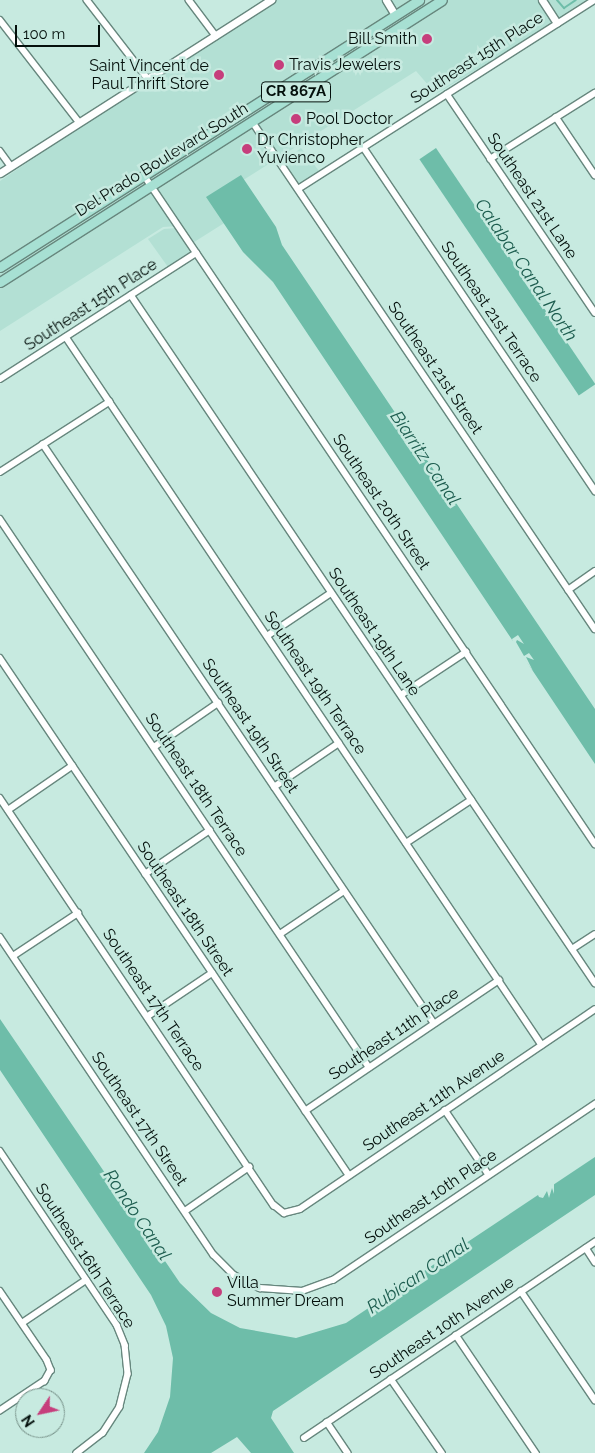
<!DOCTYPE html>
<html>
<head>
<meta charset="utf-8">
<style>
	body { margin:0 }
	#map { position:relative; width:595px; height:1453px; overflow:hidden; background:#c7eae0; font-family:Raleway,sans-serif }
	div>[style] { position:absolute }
	.built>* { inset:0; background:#b3e0d4; transform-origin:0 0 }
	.water>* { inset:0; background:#6ebda9; transform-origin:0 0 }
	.pier>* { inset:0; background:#c7eae0 }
	.stream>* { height:2px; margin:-1px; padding:0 1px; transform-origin:1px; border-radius:1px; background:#6ebda9 }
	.roads { filter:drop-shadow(1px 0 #67877e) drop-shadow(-1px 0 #67877e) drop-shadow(0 1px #67877e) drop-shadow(0 -1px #67877e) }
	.minor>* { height:5.5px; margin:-2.75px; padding:0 2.75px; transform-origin:2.75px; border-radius:2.75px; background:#fff }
	.tertiary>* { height:7px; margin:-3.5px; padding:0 3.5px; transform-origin:3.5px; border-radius:3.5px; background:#fff }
	.primary>* { height:9px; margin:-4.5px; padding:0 4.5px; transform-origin:4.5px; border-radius:4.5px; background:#a7e0d3 }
	.dots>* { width:14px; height:14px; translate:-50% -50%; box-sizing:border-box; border:2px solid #c7eae0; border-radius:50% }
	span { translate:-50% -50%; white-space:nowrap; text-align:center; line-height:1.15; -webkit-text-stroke:5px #c7eae0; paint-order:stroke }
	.shield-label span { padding:1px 4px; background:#c7eae0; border:1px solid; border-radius:4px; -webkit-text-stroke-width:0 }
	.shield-label { font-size:15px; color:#04100c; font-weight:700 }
	.poi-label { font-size:16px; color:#04100c }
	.right { translate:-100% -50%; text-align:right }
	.left { translate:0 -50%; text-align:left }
	.street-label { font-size:16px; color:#04100c }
	.water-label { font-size:18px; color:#1d5d4f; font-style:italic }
	.north { position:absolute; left:15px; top:1388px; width:50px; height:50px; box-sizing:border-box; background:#c7eae0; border:1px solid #79938b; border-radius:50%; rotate:236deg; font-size:14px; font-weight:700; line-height:20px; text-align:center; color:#04100c }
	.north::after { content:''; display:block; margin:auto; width:18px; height:22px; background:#c63e7c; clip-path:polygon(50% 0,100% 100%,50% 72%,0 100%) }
	.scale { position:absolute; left:15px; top:25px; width:85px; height:22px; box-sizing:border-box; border:2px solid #04100c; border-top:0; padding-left:6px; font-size:15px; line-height:18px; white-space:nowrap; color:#04100c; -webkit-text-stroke:4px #c7eae0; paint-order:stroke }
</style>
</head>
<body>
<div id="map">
	<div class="built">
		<i style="clip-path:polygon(267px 0,592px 0,436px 94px,416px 71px,218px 196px,229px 220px,191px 244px,178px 226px,163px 227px,0 331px,0 181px)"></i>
		<i style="left:301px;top:148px;width:29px;height:30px;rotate:52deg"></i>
		<i style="clip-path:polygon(177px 228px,192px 252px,168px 267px,148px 239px,164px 229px)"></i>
	</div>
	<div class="water">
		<i style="left:436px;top:148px;width:285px;height:20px;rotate:56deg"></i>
		<i style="clip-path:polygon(241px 175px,276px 227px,282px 245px,595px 709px,595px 764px,273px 282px,243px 252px,206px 197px)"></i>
		<i style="clip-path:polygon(0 1019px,180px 1283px,211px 1313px,240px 1328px,296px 1338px,346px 1323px,595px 1157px,595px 1195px,273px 1411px,271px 1418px,294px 1453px,251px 1453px,237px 1437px,211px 1453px,144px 1453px,158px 1432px,170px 1397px,173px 1358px,166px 1326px,151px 1295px,0 1070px)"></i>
	</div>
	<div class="pier">
		<i style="clip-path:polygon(518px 635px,524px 644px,517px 640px,516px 642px,524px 656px,529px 653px,534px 660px,526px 657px,533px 671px,513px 644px,512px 639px)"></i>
		<i style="clip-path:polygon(554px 1182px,554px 1194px,552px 1188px,549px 1198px,547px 1191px,543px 1198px,539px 1197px,537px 1193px)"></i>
	</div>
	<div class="stream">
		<i style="left:557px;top:0;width:11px;rotate:49deg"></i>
		<i style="left:564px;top:8px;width:14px;rotate:-34deg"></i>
	</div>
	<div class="roads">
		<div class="minor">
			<i style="left:87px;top:0;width:100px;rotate:52.3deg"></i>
			<i style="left:189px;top:0;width:45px;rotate:53.1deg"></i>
			<i style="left:0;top:20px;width:129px;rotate:52.2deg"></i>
			<i style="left:447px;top:94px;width:264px;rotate:55.9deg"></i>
			<i style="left:556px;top:117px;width:70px;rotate:56.1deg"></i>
			<i style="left:252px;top:121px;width:613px;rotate:55.97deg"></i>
			<i style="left:364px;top:148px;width:414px;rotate:56deg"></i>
			<i style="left:0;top:151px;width:19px;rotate:54deg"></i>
			<i style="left:490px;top:159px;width:124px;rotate:-32.2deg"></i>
			<i style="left:144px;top:175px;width:807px;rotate:56.01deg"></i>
			<i style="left:298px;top:189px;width:352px;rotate:-32.5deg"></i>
			<i style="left:131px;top:295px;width:830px;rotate:56deg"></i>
			<i style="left:66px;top:337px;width:853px;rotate:56.09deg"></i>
			<i style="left:0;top:379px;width:233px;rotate:-32.7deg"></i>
			<i style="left:43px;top:444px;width:699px;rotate:55.97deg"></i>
			<i style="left:0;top:472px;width:130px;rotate:-32.7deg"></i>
			<i style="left:0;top:519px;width:661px;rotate:56.05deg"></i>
			<i style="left:568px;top:590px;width:33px;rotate:-35deg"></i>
			<i style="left:267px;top:636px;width:77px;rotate:-33.9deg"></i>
			<i style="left:0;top:658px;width:624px;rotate:55.98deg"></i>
			<i style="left:401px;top:695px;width:78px;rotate:-33.5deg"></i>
			<i style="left:154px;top:747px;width:78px;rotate:-34.5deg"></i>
			<i style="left:274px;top:787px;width:78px;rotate:-34.1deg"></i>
			<i style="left:0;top:798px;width:491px;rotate:56.1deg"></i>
			<i style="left:274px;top:1205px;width:13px;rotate:39deg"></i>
			<i style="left:284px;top:1213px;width:16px;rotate:-14deg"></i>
			<i style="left:300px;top:1209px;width:356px;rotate:-34.1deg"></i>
			<i style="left:8px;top:810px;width:78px;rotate:-34.5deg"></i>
			<i style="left:406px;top:843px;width:78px;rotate:-33.5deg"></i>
			<i style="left:145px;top:874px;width:78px;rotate:-34.1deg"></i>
			<i style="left:280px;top:934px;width:77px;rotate:-33.9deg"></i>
			<i style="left:0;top:937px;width:383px;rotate:56.1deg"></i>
			<i style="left:214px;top:1255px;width:28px;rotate:45deg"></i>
			<i style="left:234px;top:1275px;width:29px;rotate:27deg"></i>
			<i style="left:260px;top:1288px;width:42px;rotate:4.1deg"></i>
			<i style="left:302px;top:1291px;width:33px;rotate:-20deg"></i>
			<i style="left:333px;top:1280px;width:316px;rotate:-33.9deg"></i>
			<i style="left:572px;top:949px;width:27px;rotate:-33deg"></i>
			<i style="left:13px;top:956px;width:78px;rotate:-33.5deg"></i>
			<i style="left:148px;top:1016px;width:77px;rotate:-33.9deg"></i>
			<i style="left:445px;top:1110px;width:78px;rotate:55.9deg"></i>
			<i style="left:305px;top:1111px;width:234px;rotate:-34deg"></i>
			<i style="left:0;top:1151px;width:210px;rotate:56.1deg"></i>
			<i style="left:117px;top:1325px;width:22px;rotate:68deg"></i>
			<i style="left:125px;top:1345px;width:29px;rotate:84deg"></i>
			<i style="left:128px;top:1374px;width:34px;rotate:104deg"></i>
			<i style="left:120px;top:1407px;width:31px;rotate:123deg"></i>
			<i style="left:103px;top:1433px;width:33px;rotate:142deg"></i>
			<i style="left:185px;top:1211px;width:78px;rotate:-34.5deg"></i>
			<i style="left:586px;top:1248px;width:17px;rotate:57deg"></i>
			<i style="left:0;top:1291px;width:83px;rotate:55.7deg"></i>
			<i style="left:47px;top:1360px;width:11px;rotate:68deg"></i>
			<i style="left:51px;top:1370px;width:13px;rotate:119deg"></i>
			<i style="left:45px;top:1381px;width:54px;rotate:146.3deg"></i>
			<i style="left:521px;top:1291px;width:132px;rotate:55.8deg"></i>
			<i style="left:22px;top:1323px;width:77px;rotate:-33.9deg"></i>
			<i style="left:456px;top:1335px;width:143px;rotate:55.9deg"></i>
			<i style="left:391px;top:1379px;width:90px;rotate:55.4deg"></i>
			<i style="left:327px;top:1422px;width:37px;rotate:56deg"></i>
			<i style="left:304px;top:1438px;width:351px;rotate:-34deg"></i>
		</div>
		<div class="tertiary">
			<i style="left:386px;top:0;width:17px;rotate:59deg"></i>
			<i style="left:542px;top:0;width:27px;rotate:57deg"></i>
			<i style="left:0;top:173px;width:322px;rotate:-32.6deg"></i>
		</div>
		<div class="primary">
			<i style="left:0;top:267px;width:497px;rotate:-32.5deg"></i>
			<i style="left:0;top:282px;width:524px;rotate:-32.54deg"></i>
		</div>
	</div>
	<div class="dots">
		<i style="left:427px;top:39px;background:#c63e7c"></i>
		<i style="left:279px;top:65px;background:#c63e7c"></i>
		<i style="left:219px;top:75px;background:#c63e7c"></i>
		<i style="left:296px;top:119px;background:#c63e7c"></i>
		<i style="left:247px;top:149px;background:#c63e7c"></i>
		<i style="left:217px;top:1292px;background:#c63e7c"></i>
	</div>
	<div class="shield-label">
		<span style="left:296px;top:92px">CR 867A</span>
	</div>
	<div class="poi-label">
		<span class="right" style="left:417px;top:39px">Bill Smith</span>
		<span class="left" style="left:289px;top:65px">Travis Jewelers</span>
		<span class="right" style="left:209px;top:75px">Saint Vincent de<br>Paul Thrift Store</span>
		<span class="left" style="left:306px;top:119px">Pool Doctor</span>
		<span class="left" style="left:257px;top:149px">Dr Christopher<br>Yuvienco</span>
		<span class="left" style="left:227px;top:1292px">Villa<br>Summer Dream</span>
	</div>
	<div class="street-label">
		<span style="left:477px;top:58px;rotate:-33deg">Southeast 15th Place</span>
		<span style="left:162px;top:160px;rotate:-32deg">Del Prado Boulevard South</span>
		<span style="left:532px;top:196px;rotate:56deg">Southeast 21st Lane</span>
		<span style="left:91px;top:305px;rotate:-33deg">Southeast 15th Place</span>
		<span style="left:491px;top:312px;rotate:56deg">Southeast 21st Terrace</span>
		<span style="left:435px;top:368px;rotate:56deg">Southeast 21st Street</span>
		<span style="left:381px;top:502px;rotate:56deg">Southeast 20th Street</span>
		<span style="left:374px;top:632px;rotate:56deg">Southeast 19th Lane</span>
		<span style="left:315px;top:683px;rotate:56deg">Southeast 19th Terrace</span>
		<span style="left:250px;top:726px;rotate:56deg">Southeast 19th Street</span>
		<span style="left:196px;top:785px;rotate:56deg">Southeast 18th Terrace</span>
		<span style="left:185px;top:909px;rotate:56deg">Southeast 18th Street</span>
		<span style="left:153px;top:1000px;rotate:56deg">Southeast 17th Terrace</span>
		<span style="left:394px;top:1034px;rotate:-34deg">Southeast 11th Place</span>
		<span style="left:434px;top:1101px;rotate:-34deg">Southeast 11th Avenue</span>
		<span style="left:139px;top:1119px;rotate:56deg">Southeast 17th Street</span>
		<span style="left:431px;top:1197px;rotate:-34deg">Southeast 10th Place</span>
		<span style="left:85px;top:1256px;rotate:57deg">Southeast 16th Terrace</span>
		<span style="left:442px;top:1328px;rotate:-34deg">Southeast 10th Avenue</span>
	</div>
	<div class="water-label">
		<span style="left:526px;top:270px;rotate:56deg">Calabar Canal North</span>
		<span style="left:425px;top:458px;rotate:56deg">Biarritz Canal</span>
		<span style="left:137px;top:1215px;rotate:56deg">Rondo Canal</span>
		<span style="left:418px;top:1276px;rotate:-34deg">Rubican Canal</span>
	</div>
	<div class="north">N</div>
	<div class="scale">100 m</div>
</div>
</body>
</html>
